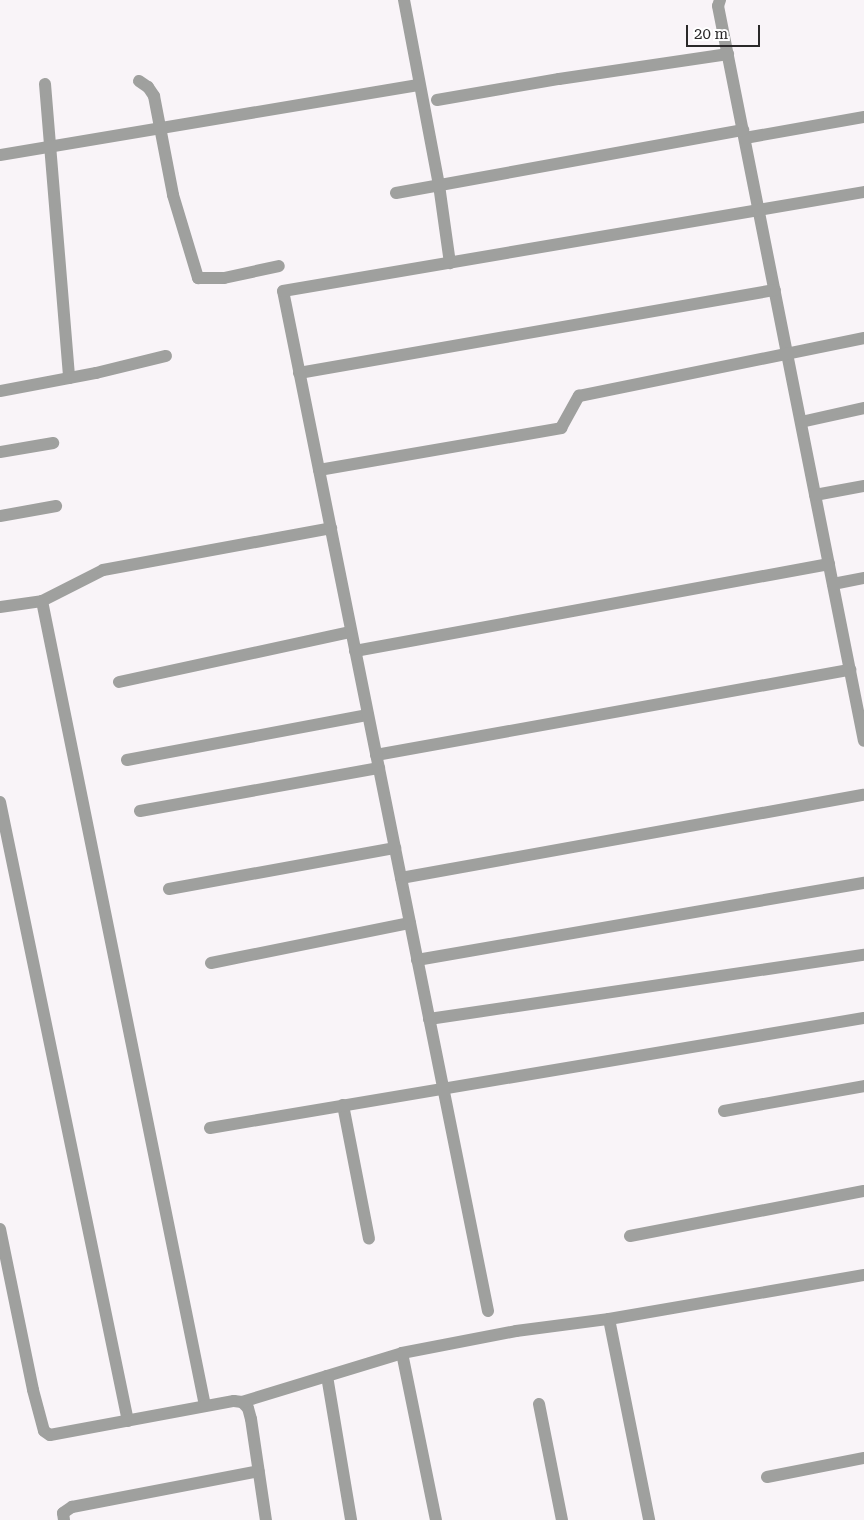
<!DOCTYPE html>
<html>
<head>
<meta charset="utf-8">
<style>
	body { margin:0 }
	#map { position:relative; width:864px; height:1520px; overflow:hidden; background:#f9f4f8; font-family:"Roboto Serif",serif }
	div>[style] { position:absolute }
	.minor>* { height:12px; margin:-6px; padding:0 6px; transform-origin:6px; border-radius:6px; background:#9fa09e }
	span { translate:-50% -50%; white-space:nowrap; text-align:center; line-height:1.15; -webkit-text-stroke:4px #fff; paint-order:stroke }
	.scale { position:absolute; left:686px; top:25px; width:74px; height:22px; box-sizing:border-box; border:2px solid #2a2829; border-top:0; padding-left:6px; font-size:15px; line-height:18px; white-space:nowrap; color:#2a2829; -webkit-text-stroke:4px #fff; paint-order:stroke }
</style>
</head>
<body>
<div id="map">
	<div class="minor">
		<i style="left:404px;top:0;width:188px;rotate:79.3deg"></i>
		<i style="left:439px;top:185px;width:79px;rotate:82deg"></i>
		<i style="left:720px;top:0;width:6px;rotate:108deg"></i>
		<i style="left:718px;top:6px;width:749px;rotate:78.77deg"></i>
		<i style="left:139px;top:81px;width:11px;rotate:34deg"></i>
		<i style="left:148px;top:87px;width:11px;rotate:56deg"></i>
		<i style="left:154px;top:96px;width:101px;rotate:79.1deg"></i>
		<i style="left:173px;top:195px;width:87px;rotate:73.2deg"></i>
		<i style="left:198px;top:278px;width:26px"></i>
		<i style="left:224px;top:278px;width:56px;rotate:-12.3deg"></i>
		<i style="left:45px;top:84px;width:295px;rotate:85.3deg"></i>
		<i style="left:437px;top:100px;width:124px;rotate:-9.8deg"></i>
		<i style="left:559px;top:79px;width:171px;rotate:-8.4deg"></i>
		<i style="left:745px;top:138px;width:121px;rotate:-10deg"></i>
		<i style="left:0;top:155px;width:424px;rotate:-9.5deg"></i>
		<i style="left:396px;top:193px;width:353px;rotate:-10.3deg"></i>
		<i style="left:299px;top:373px;width:483px;rotate:-9.9deg"></i>
		<i style="left:0;top:391px;width:98px;rotate:-10.6deg"></i>
		<i style="left:96px;top:373px;width:72px;rotate:-13.7deg"></i>
		<i style="left:801px;top:422px;width:65px;rotate:-12.5deg"></i>
		<i style="left:0;top:452px;width:54px;rotate:-9.6deg"></i>
		<i style="left:319px;top:470px;width:246px;rotate:-9.8deg"></i>
		<i style="left:561px;top:428px;width:37px;rotate:-61deg"></i>
		<i style="left:579px;top:396px;width:291px;rotate:-11.5deg"></i>
		<i style="left:815px;top:495px;width:50px;rotate:-10.4deg"></i>
		<i style="left:0;top:516px;width:57px;rotate:-10.1deg"></i>
		<i style="left:833px;top:584px;width:32px;rotate:-11deg"></i>
		<i style="left:42px;top:601px;width:821px;rotate:78.55deg"></i>
		<i style="left:0;top:607px;width:42px;rotate:-8.1deg"></i>
		<i style="left:42px;top:601px;width:68px;rotate:-26.9deg"></i>
		<i style="left:103px;top:570px;width:232px;rotate:-10.4deg"></i>
		<i style="left:355px;top:651px;width:482px;rotate:-10.4deg"></i>
		<i style="left:119px;top:682px;width:237px;rotate:-12.2deg"></i>
		<i style="left:376px;top:755px;width:482px;rotate:-10.2deg"></i>
		<i style="left:127px;top:760px;width:245px;rotate:-10.6deg"></i>
		<i style="left:0;top:802px;width:632px;rotate:78.32deg"></i>
		<i style="left:140px;top:811px;width:243px;rotate:-10.2deg"></i>
		<i style="left:401px;top:878px;width:470px;rotate:-10.2deg"></i>
		<i style="left:169px;top:889px;width:230px;rotate:-10.3deg"></i>
		<i style="left:417px;top:960px;width:454px;rotate:-9.8deg"></i>
		<i style="left:211px;top:963px;width:203px;rotate:-11.4deg"></i>
		<i style="left:429px;top:1019px;width:440px;rotate:-8.4deg"></i>
		<i style="left:343px;top:1105px;width:136px;rotate:79deg"></i>
		<i style="left:724px;top:1111px;width:142px;rotate:-10.1deg"></i>
		<i style="left:210px;top:1128px;width:663px;rotate:-9.55deg"></i>
		<i style="left:0;top:1229px;width:164px;rotate:78.4deg"></i>
		<i style="left:33px;top:1390px;width:42px;rotate:75deg"></i>
		<i style="left:44px;top:1431px;width:7px;rotate:34deg"></i>
		<i style="left:50px;top:1435px;width:187px;rotate:-10.5deg"></i>
		<i style="left:234px;top:1401px;width:8px;rotate:7deg"></i>
		<i style="left:242px;top:1402px;width:8px;rotate:45deg"></i>
		<i style="left:248px;top:1408px;width:11px;rotate:75deg"></i>
		<i style="left:251px;top:1419px;width:102px;rotate:81.6deg"></i>
		<i style="left:630px;top:1236px;width:238px;rotate:-10.9deg"></i>
		<i style="left:488px;top:1311px;width:1040px;rotate:-101.36deg"></i>
		<i style="left:283px;top:291px;width:589px;rotate:-9.67deg"></i>
		<i style="left:609px;top:1319px;width:205px;rotate:78.7deg"></i>
		<i style="left:402px;top:1353px;width:170px;rotate:78.5deg"></i>
		<i style="left:327px;top:1376px;width:146px;rotate:80.5deg"></i>
		<i style="left:242px;top:1402px;width:167px;rotate:-17deg"></i>
		<i style="left:402px;top:1353px;width:116px;rotate:-10.9deg"></i>
		<i style="left:516px;top:1331px;width:94px;rotate:-7.4deg"></i>
		<i style="left:609px;top:1319px;width:259px;rotate:-9.8deg"></i>
		<i style="left:539px;top:1404px;width:118px;rotate:78.8deg"></i>
		<i style="left:767px;top:1477px;width:99px;rotate:-11.1deg"></i>
		<i style="left:64px;top:1520px;width:7px;rotate:-98deg"></i>
		<i style="left:63px;top:1513px;width:11px;rotate:-34deg"></i>
		<i style="left:72px;top:1507px;width:190px;rotate:-10.9deg"></i>
	</div>
	<div class="scale">20 m</div>
</div>
</body>
</html>
